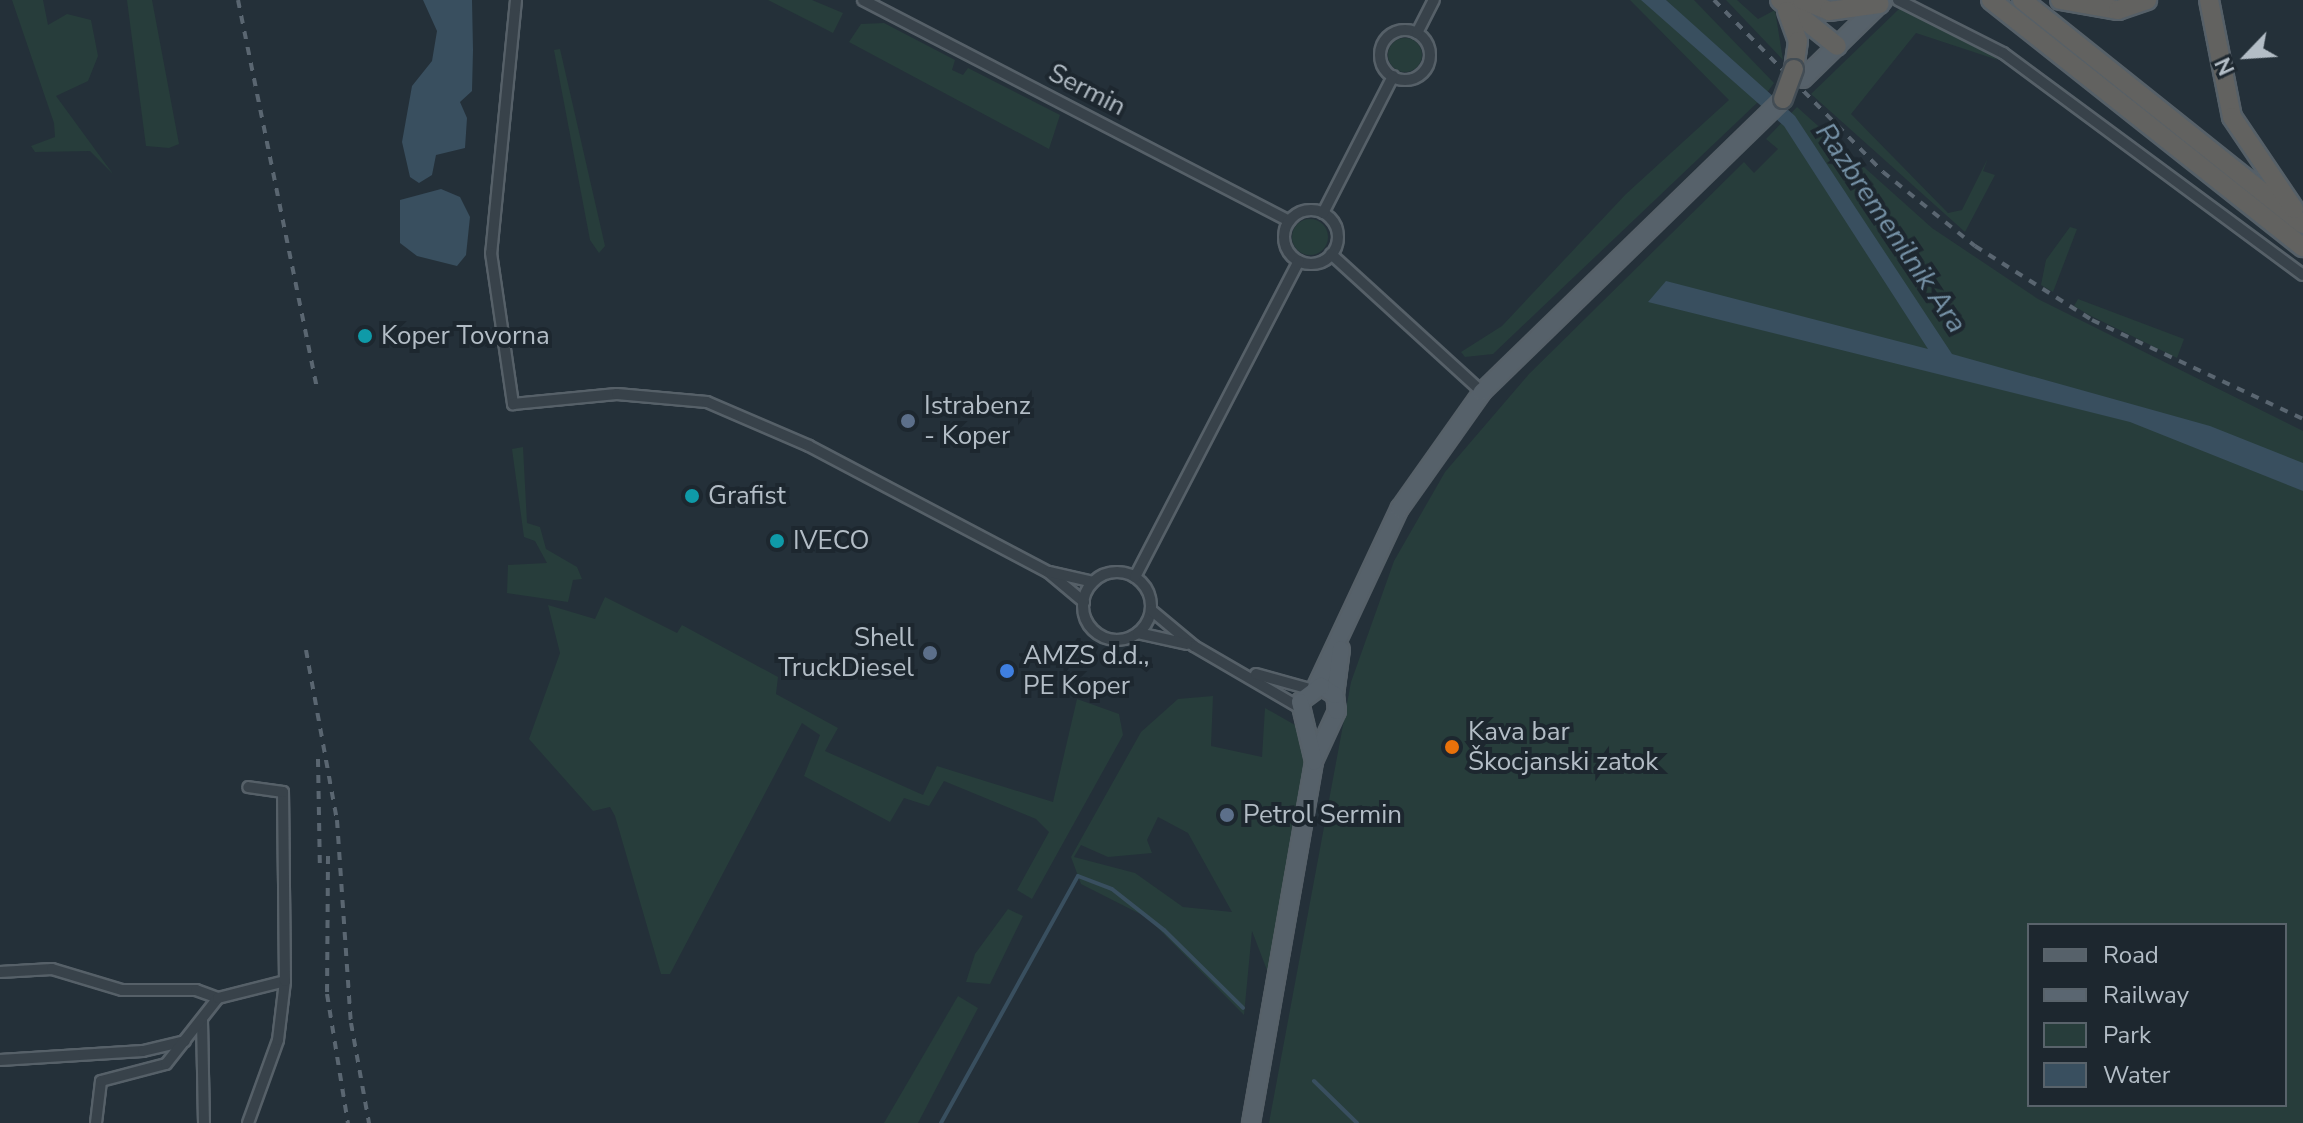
<!DOCTYPE html>
<html>
<head>
<meta charset="utf-8">
<style>
	body { margin:0 }
	#map { position:relative; width:2303px; height:1123px; overflow:hidden; background:#243039; font-family:"Nunito Sans",sans-serif }
	div>[style] { position:absolute }
	.green>* { inset:0; background:#273d3b }
	.round { border-radius:50% }
	.water>* { inset:0; background:#394f5f }
	.stream>* { height:4px; margin:-2px; padding:0 2px; transform-origin:2px; border-radius:2px; background:#394f5f }
	.roads { filter:drop-shadow(2px 0 #566068) drop-shadow(-2px 0 #566068) drop-shadow(0 2px #566068) drop-shadow(0 -2px #566068) }
	.minor>* { height:10px; margin:-5px; padding:0 5px; transform-origin:5px; border-radius:5px; background:#38424a }
	.minor>.ring { margin:-5px; padding:0; box-sizing:content-box; background:none; border:10px solid #38424a; border-radius:50% }
	.primary>* { height:16px; margin:-8px; padding:0 8px; transform-origin:8px; border-radius:8px; background:#56616a }
	.trunk>* { height:18px; margin:-9px; padding:0 9px; transform-origin:9px; border-radius:9px; background:#626260 }
	.rail>* { height:4px; margin-top:-2px; transform-origin:0; background:repeating-linear-gradient(90deg,#5a6671 0 8px,transparent 0 16px) }
	.bridges { filter:drop-shadow(2px 0 #434d55) drop-shadow(-2px 0 #434d55) drop-shadow(0 2px #434d55) drop-shadow(0 -2px #434d55) }
	.trunk-bridge>* { height:18px; margin:-9px; padding:0 9px; transform-origin:9px; border-radius:9px; background:#626260 }
	.dots>* { width:22px; height:22px; translate:-50% -50%; box-sizing:border-box; border:4px solid #1d272f; border-radius:50% }
	span { translate:-50% -50%; white-space:nowrap; text-align:center; line-height:1.15; -webkit-text-stroke:8px #1d272f; paint-order:stroke }
	.street-label { font-size:26px; color:#b3bdc6 }
	.poi-label { font-size:26px; color:#b3bdc6 }
	.left { translate:0 -50%; text-align:left }
	.right { translate:-100% -50%; text-align:right }
	.water-label { font-size:28px; color:#7692a7; font-style:italic }
	.legend { position:absolute; left:2027px; top:923px; width:260px; height:184px; box-sizing:border-box; background:#1d272f; border:2px solid #59636b; margin:0; padding:10px 14px; list-style:none; font-size:24px; color:#b3bdc6 }
	.legend li { display:flex; align-items:center; gap:16px; height:40px }
	.legend b { width:40px; border:2px solid #59636b }
	.north { position:absolute; left:2207px; top:16px; width:80px; height:80px; -webkit-text-stroke:6px #1d272f; paint-order:stroke; rotate:245deg; font-size:22px; font-weight:700; line-height:32px; text-align:center; color:#b3bdc6 }
	.north::after { content:''; display:block; margin:auto; width:28px; height:36px; background:#b3bdc6; clip-path:polygon(50% 0,100% 100%,50% 72%,0 100%) }
</style>
</head>
<body>
<div id="map">
	<div class="green">
		<i style="clip-path:polygon(12px 0,43px 0,48px 25px,67px 14px,91px 20px,98px 56px,88px 81px,56px 96px,113px 174px,90px 151px,35px 152px,31px 146px,55px 137px,54px 123px)"></i>
		<i style="clip-path:polygon(127px 0,152px 0,179px 144px,169px 148px,146px 146px)"></i>
		<i style="clip-path:polygon(768px 0,812px 0,843px 13px,833px 33px)"></i>
		<i style="clip-path:polygon(1630px 0,1647px 0,1759px 101px,1493px 354px,1465px 357px,1461px 352px,1502px 326px,1626px 194px,1729px 100px)"></i>
		<i style="clip-path:polygon(1666px 0,1694px 0,1774px 83px,1766px 94px)"></i>
		<i style="clip-path:polygon(1726px 0,1737px 0,1758px 19px,1775px 10px,1783px 60px)"></i>
		<i style="clip-path:polygon(1900px 8px,1957px 29px,1998px 60px,1916px 33px,1851px 114px,1948px 213px,1962px 210px,1988px 158px,1983px 171px,1995px 175px,1965px 232px,1811px 94px)"></i>
		<i style="clip-path:polygon(884px 23px,955px 60px,952px 70px,963px 75px,968px 68px,1060px 115px,1049px 149px,849px 42px,861px 24px)"></i>
		<i class="round" style="left:1388px;top:38px;width:34px;height:34px"></i>
		<i style="clip-path:polygon(560px 49px,605px 246px,599px 253px,590px 240px,554px 50px)"></i>
		<i style="clip-path:polygon(evenodd,1797px 107px,1932px 228px,2038px 299px,2303px 431px,2303px 1123px,1269px 1123px,1351px 682px,1394px 561px,1445px 472px,1529px 374px,1744px 162px,1754px 173px,1778px 149px,1766px 139px,1797px 107px,2029px 925px,2285px 925px,2285px 1105px,2029px 1105px,2029px 925px)"></i>
		<i class="round" style="left:1292px;top:219px;width:36px;height:36px"></i>
		<i style="clip-path:polygon(2070px 227px,2077px 229px,2053px 292px,2041px 285px,2046px 260px)"></i>
		<i style="clip-path:polygon(2078px 299px,2184px 339px,2177px 358px,2089px 315px,2074px 306px)"></i>
		<i style="clip-path:polygon(523px 447px,527px 523px,540px 527px,546px 549px,577px 567px,582px 579px,573px 580px,568px 602px,507px 593px,508px 565px,547px 563px,535px 541px,524px 537px,512px 449px)"></i>
		<i style="clip-path:polygon(605px 597px,677px 633px,682px 625px,778px 677px,776px 694px,838px 728px,825px 751px,923px 795px,937px 766px,1053px 802px,1077px 699px,1119px 714px,1123px 735px,1032px 899px,1017px 890px,1049px 832px,1036px 819px,944px 781px,929px 806px,904px 798px,890px 822px,804px 776px,820px 735px,802px 723px,670px 974px,661px 974px,615px 816px,610px 807px,593px 811px,529px 739px,560px 653px,548px 605px,595px 619px)"></i>
		<i style="clip-path:polygon(evenodd,1213px 696px,1211px 746px,1262px 757px,1265px 708px,1309px 733px,1270px 978px,1252px 931px,1244px 1015px,1148px 918px,1081px 884px,1071px 857px,1141px 732px,1178px 699px,1213px 696px,1158px 817px,1188px 833px,1232px 912px,1183px 907px,1135px 873px,1074px 857px,1081px 845px,1108px 857px,1152px 853px,1147px 840px,1158px 817px)"></i>
		<i style="clip-path:polygon(1008px 909px,1023px 916px,990px 984px,966px 982px,975px 954px)"></i>
		<i style="clip-path:polygon(958px 996px,978px 1008px,918px 1123px,884px 1123px)"></i>
	</div>
	<div class="water">
		<i style="clip-path:polygon(423px 0,472px 0,473px 50px,472px 91px,460px 102px,467px 118px,465px 148px,436px 155px,432px 175px,419px 183px,410px 177px,402px 142px,412px 86px,432px 61px,437px 31px)"></i>
		<i style="clip-path:polygon(1641px 0,1666px 0,1795px 116px,1952px 354px,2210px 426px,2303px 463px,2303px 491px,2130px 422px,1648px 302px,1666px 281px,1928px 349px,1784px 126px)"></i>
		<i style="clip-path:polygon(441px 189px,460px 197px,470px 217px,466px 255px,457px 266px,417px 256px,400px 243px,400px 200px)"></i>
	</div>
	<div class="stream">
		<i style="left:1314px;top:1081px;width:60px;rotate:44.3deg"></i>
		<i style="left:941px;top:1123px;width:282px;rotate:-61deg"></i>
		<i style="left:1078px;top:876px;width:36px;rotate:21deg"></i>
		<i style="left:1112px;top:889px;width:66px;rotate:38.3deg"></i>
		<i style="left:1164px;top:930px;width:111px;rotate:44.6deg"></i>
	</div>
	<div class="roads">
		<div class="minor">
			<i style="left:516px;top:0;width:254px;rotate:95.6deg"></i>
			<i style="left:491px;top:253px;width:153px;rotate:81.7deg"></i>
			<i style="left:513px;top:404px;width:104px;rotate:-5.5deg"></i>
			<i style="left:617px;top:394px;width:90px;rotate:5.1deg"></i>
			<i style="left:707px;top:402px;width:111px;rotate:23.3deg"></i>
			<i style="left:809px;top:446px;width:270px;rotate:27.8deg"></i>
			<i style="left:1048px;top:572px;width:47px;rotate:39.8deg"></i>
			<i style="left:863px;top:0;width:480px;rotate:27.4deg"></i>
			<i style="left:1898px;top:0;width:118px;rotate:26.8deg"></i>
			<i style="left:2003px;top:53px;width:373px;rotate:36.5deg"></i>
			<i class="ring" style="left:1380px;top:30px;width:40px;height:40px"></i>
			<i style="left:1417px;top:33px;width:37px;rotate:-63deg"></i>
			<i class="ring" style="left:1284px;top:210px;width:44px;height:44px"></i>
			<i style="left:1323px;top:213px;width:154px;rotate:-62.9deg"></i>
			<i style="left:1331px;top:254px;width:205px;rotate:42.4deg"></i>
			<i style="left:1050px;top:572px;width:44px;rotate:13.1deg"></i>
			<i class="ring" style="left:1083px;top:572px;width:58px;height:58px"></i>
			<i style="left:1135px;top:577px;width:356px;rotate:-62.6deg"></i>
			<i style="left:1151px;top:610px;width:56px;rotate:39.9deg"></i>
			<i style="left:1194px;top:646px;width:121px;rotate:30.2deg"></i>
			<i style="left:1138px;top:633px;width:50px;rotate:12.7deg"></i>
			<i style="left:1256px;top:674px;width:56px;rotate:15.5deg"></i>
			<i style="left:0;top:972px;width:52px;rotate:-3.3deg"></i>
			<i style="left:52px;top:969px;width:73px;rotate:16.7deg"></i>
			<i style="left:122px;top:990px;width:74px"></i>
			<i style="left:196px;top:990px;width:23px;rotate:20deg"></i>
			<i style="left:202px;top:1020px;width:103px;rotate:88.9deg"></i>
			<i style="left:0;top:1060px;width:143px;rotate:-3.6deg"></i>
			<i style="left:143px;top:1051px;width:43px;rotate:-13.4deg"></i>
			<i style="left:96px;top:1123px;width:42px;rotate:-83.2deg"></i>
			<i style="left:101px;top:1081px;width:67px;rotate:-14.7deg"></i>
			<i style="left:166px;top:1064px;width:84px;rotate:-51.8deg"></i>
			<i style="left:218px;top:998px;width:69px;rotate:-14.2deg"></i>
			<i style="left:248px;top:1123px;width:88px;rotate:-70.1deg"></i>
			<i style="left:278px;top:1040px;width:59px;rotate:-83.2deg"></i>
			<i style="left:285px;top:981px;width:189px;rotate:-90.6deg"></i>
			<i style="left:283px;top:792px;width:35px;rotate:-172deg"></i>
		</div>
		<div class="primary">
			<i style="left:1803px;top:79px;width:112px;rotate:-44.3deg"></i>
			<i style="left:1316px;top:687px;width:198px;rotate:-64.9deg"></i>
			<i style="left:1400px;top:508px;width:142px;rotate:-54.7deg"></i>
			<i style="left:1482px;top:392px;width:420px;rotate:-44.2deg"></i>
			<i style="left:1335px;top:695px;width:46px;rotate:-82.6deg"></i>
			<i style="left:1251px;top:1123px;width:367px;rotate:-80.1deg"></i>
			<i style="left:1314px;top:761px;width:55px;rotate:-65.3deg"></i>
			<i style="left:1337px;top:711px;width:16px;rotate:-97deg"></i>
			<i style="left:1335px;top:695px;width:17px;rotate:-147deg"></i>
			<i style="left:1321px;top:686px;width:26px;rotate:143deg"></i>
			<i style="left:1300px;top:702px;width:61px;rotate:76.7deg"></i>
		</div>
		<div class="trunk">
			<i style="left:1780px;top:0;width:73px;rotate:38.9deg"></i>
			<i style="left:1802px;top:0;width:29px;rotate:22deg"></i>
			<i style="left:1829px;top:11px;width:51px;rotate:-7.8deg"></i>
			<i style="left:1991px;top:0;width:398px;rotate:38.4deg"></i>
			<i style="left:2022px;top:0;width:359px;rotate:38.6deg"></i>
			<i style="left:2060px;top:0;width:59px;rotate:9.8deg"></i>
			<i style="left:2118px;top:10px;width:31px;rotate:-19deg"></i>
			<i style="left:2209px;top:0;width:119px;rotate:78.9deg"></i>
			<i style="left:2232px;top:117px;width:111px;rotate:56deg"></i>
			<i style="left:1787px;top:11px;width:32px;rotate:70deg"></i>
			<i style="left:1798px;top:41px;width:28px;rotate:98deg"></i>
		</div>
	</div>
	<div class="rail">
		<i style="left:238px;top:0;width:398px;rotate:78.5deg"></i>
		<i style="left:1714px;top:0;width:241px;rotate:45.5deg"></i>
		<i style="left:1883px;top:172px;width:118px;rotate:38.8deg"></i>
		<i style="left:1975px;top:246px;width:138px;rotate:32.3deg"></i>
		<i style="left:2092px;top:320px;width:233px;rotate:25.1deg"></i>
		<i style="left:306px;top:650px;width:173px;rotate:79.7deg"></i>
		<i style="left:337px;top:820px;width:203px;rotate:86.1deg"></i>
		<i style="left:351px;top:1023px;width:102px;rotate:79.8deg"></i>
		<i style="left:318px;top:759px;width:112px;rotate:89deg"></i>
		<i style="left:328px;top:856px;width:138px;rotate:90.4deg"></i>
		<i style="left:327px;top:994px;width:131px;rotate:80.8deg"></i>
	</div>
	<div class="bridges">
		<div class="trunk-bridge">
			<i style="left:1783px;top:99px;width:32px;rotate:-70deg"></i>
		</div>
	</div>
	<div class="dots">
		<i style="left:365px;top:336px;background:#0f9aa8"></i>
		<i style="left:908px;top:421px;background:#5c6f8a"></i>
		<i style="left:692px;top:496px;background:#0f9aa8"></i>
		<i style="left:777px;top:541px;background:#0f9aa8"></i>
		<i style="left:930px;top:653px;background:#5c6f8a"></i>
		<i style="left:1007px;top:671px;background:#3f7fe0"></i>
		<i style="left:1452px;top:747px;background:#e8710a"></i>
		<i style="left:1227px;top:815px;background:#5c6f8a"></i>
	</div>
	<div class="street-label">
		<span style="left:1087px;top:90px;rotate:27deg">Sermin</span>
	</div>
	<div class="poi-label">
		<span class="left" style="left:381px;top:336px">Koper Tovorna</span>
		<span class="left" style="left:924px;top:421px">Istrabenz<br>- Koper</span>
		<span class="left" style="left:708px;top:496px">Grafist</span>
		<span class="left" style="left:793px;top:541px">IVECO</span>
		<span class="right" style="left:914px;top:653px">Shell<br>TruckDiesel</span>
		<span class="left" style="left:1023px;top:671px">AMZS d.d.,<br>PE Koper</span>
		<span class="left" style="left:1468px;top:747px">Kava bar<br>Škocjanski zatok</span>
		<span class="left" style="left:1243px;top:815px">Petrol Sermin</span>
	</div>
	<div class="water-label">
		<span style="left:1891px;top:228px;rotate:56deg">Razbremenilnik Ara</span>
	</div>
	<ul class="legend">
	<li><b style="height:10px;background:#56616a"></b>Road</li>
	<li><b style="height:10px;background:#5a6671"></b>Railway</li>
	<li><b style="height:22px;background:#273d3b"></b>Park</li>
	<li><b style="height:22px;background:#394f5f"></b>Water</li>
	</ul>
	<div class="north">N</div>
</div>
</body>
</html>
